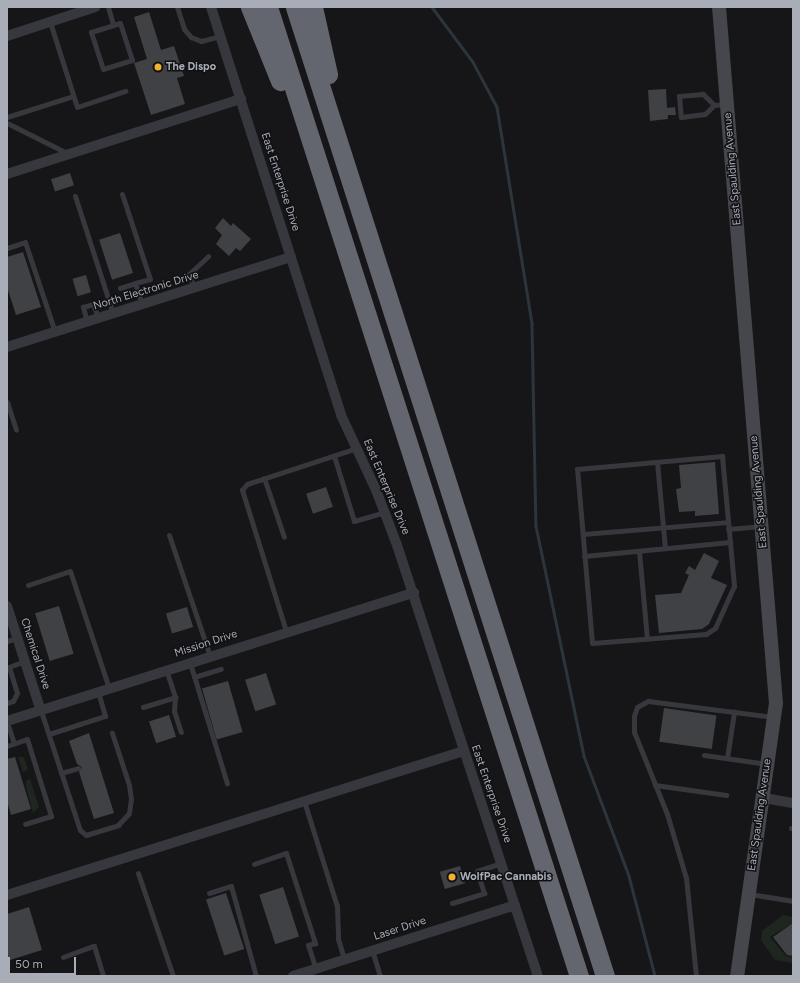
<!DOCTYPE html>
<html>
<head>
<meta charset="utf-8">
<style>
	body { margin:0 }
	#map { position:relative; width:800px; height:983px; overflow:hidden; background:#161618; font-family:Figtree,sans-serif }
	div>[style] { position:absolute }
	.green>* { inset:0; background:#1e261f }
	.stream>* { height:2.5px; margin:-1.25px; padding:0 1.25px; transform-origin:1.25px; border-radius:1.25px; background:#2c353c }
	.building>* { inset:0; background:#404145; transform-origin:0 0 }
	.lane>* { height:5px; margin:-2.5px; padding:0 2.5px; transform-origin:2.5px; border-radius:2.5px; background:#37383d }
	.street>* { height:10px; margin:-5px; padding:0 5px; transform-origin:5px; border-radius:5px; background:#37383d }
	.secondary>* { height:14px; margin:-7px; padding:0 7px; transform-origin:7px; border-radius:7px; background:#45474d }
	.highway>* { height:19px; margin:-9.5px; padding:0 9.5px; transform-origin:9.5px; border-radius:9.5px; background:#63666e }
	.dots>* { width:11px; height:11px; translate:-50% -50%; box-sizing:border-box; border:2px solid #111113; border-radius:50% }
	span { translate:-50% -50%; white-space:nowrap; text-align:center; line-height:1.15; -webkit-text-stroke:3px #111113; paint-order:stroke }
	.poi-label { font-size:11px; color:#a8adb8; font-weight:700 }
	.left { translate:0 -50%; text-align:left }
	.street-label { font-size:11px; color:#a8adb8 }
	.frame { position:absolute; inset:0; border:8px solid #a8adb8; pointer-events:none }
	.scale { position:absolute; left:8px; top:957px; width:68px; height:18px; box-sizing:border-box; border:2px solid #a8adb8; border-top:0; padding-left:5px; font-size:12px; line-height:14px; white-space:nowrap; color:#a8adb8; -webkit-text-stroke:3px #111113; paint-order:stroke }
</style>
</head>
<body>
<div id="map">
	<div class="green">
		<i style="clip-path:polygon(18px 757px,24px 757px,28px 770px,23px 772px)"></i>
		<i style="clip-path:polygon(30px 779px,39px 807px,33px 813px,26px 787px,26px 781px)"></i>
		<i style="clip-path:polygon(783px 915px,793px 917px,793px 923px,770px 937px,786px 956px,793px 957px,793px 963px,775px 960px,761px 940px,762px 931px)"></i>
	</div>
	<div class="stream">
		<i style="left:432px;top:7px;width:69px;rotate:53.3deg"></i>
		<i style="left:473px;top:62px;width:51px;rotate:61.9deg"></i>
		<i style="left:497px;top:107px;width:220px;rotate:80.8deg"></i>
		<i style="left:532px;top:324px;width:202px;rotate:88.9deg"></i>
		<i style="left:536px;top:526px;width:235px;rotate:78.2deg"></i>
		<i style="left:584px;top:756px;width:128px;rotate:69.4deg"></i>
		<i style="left:629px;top:876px;width:103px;rotate:75.4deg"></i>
	</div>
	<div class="building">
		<i style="clip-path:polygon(149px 12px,161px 50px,174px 46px,184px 76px,177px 78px,185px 104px,151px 115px,134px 63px,147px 59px,134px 17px)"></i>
		<i style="clip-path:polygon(666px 89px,667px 108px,675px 107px,676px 115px,668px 115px,668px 119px,650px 121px,648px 90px)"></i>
		<i style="left:70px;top:173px;width:13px;height:20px;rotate:72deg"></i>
		<i style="clip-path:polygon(223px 218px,231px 226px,233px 223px,251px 239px,240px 251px,236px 248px,229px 256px,216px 244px,222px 235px,215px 228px)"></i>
		<i style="left:120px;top:233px;width:42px;height:22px;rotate:72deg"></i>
		<i style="clip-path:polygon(23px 252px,41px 307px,16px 315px,7px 287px,7px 257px)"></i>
		<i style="left:86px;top:275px;width:18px;height:14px;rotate:74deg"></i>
		<i style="clip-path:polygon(715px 462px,719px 514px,695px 516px,695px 511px,679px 512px,676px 489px,681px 488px,679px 465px)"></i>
		<i style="left:326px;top:487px;width:21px;height:21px;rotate:71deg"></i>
		<i style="clip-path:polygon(704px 553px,719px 561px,711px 578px,727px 585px,709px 624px,702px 629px,659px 633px,655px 595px,681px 593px,689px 575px,685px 573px,689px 566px,695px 570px)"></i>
		<i style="left:59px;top:606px;width:50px;height:25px;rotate:73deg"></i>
		<i style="left:187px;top:607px;width:21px;height:22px;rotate:73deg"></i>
		<i style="left:266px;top:673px;width:33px;height:22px;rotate:72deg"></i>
		<i style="left:228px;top:681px;width:53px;height:27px;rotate:74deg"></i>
		<i style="left:664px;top:708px;width:53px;height:34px;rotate:8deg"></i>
		<i style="left:169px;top:715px;width:23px;height:21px;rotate:72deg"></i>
		<i style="clip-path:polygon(89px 733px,114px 813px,94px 819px,79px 772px,82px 767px,77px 764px,69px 741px)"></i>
		<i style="clip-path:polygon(15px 757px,31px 809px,11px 815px,7px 801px,7px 759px)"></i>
		<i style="left:460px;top:866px;width:18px;height:21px;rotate:74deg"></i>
		<i style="left:283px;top:887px;width:52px;height:25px;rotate:72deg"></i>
		<i style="left:226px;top:893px;width:59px;height:21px;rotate:72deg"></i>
		<i style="clip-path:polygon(29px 907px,42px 950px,7px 961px,7px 914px)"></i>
		<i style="clip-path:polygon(793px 923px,793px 956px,787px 955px,773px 937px)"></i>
	</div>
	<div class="lane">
		<i style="left:108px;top:7px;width:19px;rotate:74deg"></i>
		<i style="left:177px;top:7px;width:23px;rotate:72deg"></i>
		<i style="left:184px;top:29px;width:11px;rotate:49deg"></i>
		<i style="left:191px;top:37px;width:11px;rotate:22deg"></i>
		<i style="left:201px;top:41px;width:21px;rotate:-14deg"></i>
		<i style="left:50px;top:22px;width:89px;rotate:72.4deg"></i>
		<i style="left:77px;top:107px;width:51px;rotate:-18.4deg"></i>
		<i style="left:120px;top:23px;width:39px;rotate:72deg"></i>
		<i style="left:132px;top:60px;width:30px;rotate:163deg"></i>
		<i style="left:103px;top:69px;width:39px;rotate:-108deg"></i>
		<i style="left:91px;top:32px;width:30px;rotate:-17deg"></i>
		<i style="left:714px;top:105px;width:16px;rotate:-135deg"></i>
		<i style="left:703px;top:94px;width:24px;rotate:175deg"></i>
		<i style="left:679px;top:96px;width:21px;rotate:85deg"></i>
		<i style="left:681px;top:117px;width:24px;rotate:-7deg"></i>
		<i style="left:705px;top:114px;width:13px;rotate:-45deg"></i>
		<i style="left:714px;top:105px;width:12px;rotate:-5deg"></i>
		<i style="left:7px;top:117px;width:69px;rotate:-17.7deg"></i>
		<i style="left:7px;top:123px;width:67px;rotate:26.6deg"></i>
		<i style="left:122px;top:194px;width:89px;rotate:71.8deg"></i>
		<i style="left:150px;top:279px;width:16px;rotate:165deg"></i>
		<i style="left:75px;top:196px;width:124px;rotate:72.1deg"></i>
		<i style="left:7px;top:248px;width:19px;rotate:-18deg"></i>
		<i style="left:25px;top:242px;width:95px;rotate:71.6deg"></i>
		<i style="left:120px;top:288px;width:16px;rotate:-18deg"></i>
		<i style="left:135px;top:283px;width:23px;rotate:72deg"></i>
		<i style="left:194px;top:289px;width:16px;rotate:-108deg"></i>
		<i style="left:189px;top:274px;width:26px;rotate:-43deg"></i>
		<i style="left:87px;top:322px;width:16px;rotate:-105deg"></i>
		<i style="left:83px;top:307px;width:10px;rotate:-17deg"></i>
		<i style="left:93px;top:304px;width:15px;rotate:70deg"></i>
		<i style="left:7px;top:402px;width:29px;rotate:72deg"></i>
		<i style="left:334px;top:456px;width:68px;rotate:72.9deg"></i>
		<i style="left:354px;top:521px;width:32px;rotate:-16deg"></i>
		<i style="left:722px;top:456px;width:131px;rotate:84.7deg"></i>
		<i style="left:734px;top:586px;width:46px;rotate:114.3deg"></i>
		<i style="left:715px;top:628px;width:11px;rotate:146deg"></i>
		<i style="left:706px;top:634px;width:114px;rotate:175.5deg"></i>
		<i style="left:592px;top:643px;width:175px;rotate:-94.9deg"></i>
		<i style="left:577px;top:469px;width:146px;rotate:-5.1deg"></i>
		<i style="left:657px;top:462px;width:86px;rotate:84.7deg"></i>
		<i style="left:264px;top:478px;width:62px;rotate:71.3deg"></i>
		<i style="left:728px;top:529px;width:33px;rotate:-5deg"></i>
		<i style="left:583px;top:534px;width:145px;rotate:-4.7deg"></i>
		<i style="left:169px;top:535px;width:128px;rotate:71.3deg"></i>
		<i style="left:639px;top:551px;width:88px;rotate:84.8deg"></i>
		<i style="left:584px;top:556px;width:147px;rotate:-5.5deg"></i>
		<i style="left:28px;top:585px;width:44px;rotate:-18.4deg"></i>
		<i style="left:70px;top:571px;width:123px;rotate:71.6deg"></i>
		<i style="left:286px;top:631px;width:148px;rotate:-107.3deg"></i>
		<i style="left:242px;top:490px;width:8px;rotate:-50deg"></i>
		<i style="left:247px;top:484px;width:116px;rotate:-18.1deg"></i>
		<i style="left:7px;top:641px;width:10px;rotate:-17deg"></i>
		<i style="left:190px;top:663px;width:126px;rotate:72.9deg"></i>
		<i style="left:194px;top:677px;width:28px;rotate:-17deg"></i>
		<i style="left:175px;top:697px;width:14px;rotate:94deg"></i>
		<i style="left:174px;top:711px;width:22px;rotate:72deg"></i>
		<i style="left:7px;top:703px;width:6px;rotate:-18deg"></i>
		<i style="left:13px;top:701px;width:9px;rotate:-63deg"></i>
		<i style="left:17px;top:693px;width:27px;rotate:-107deg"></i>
		<i style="left:9px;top:667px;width:17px;rotate:-21deg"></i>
		<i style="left:143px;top:707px;width:34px;rotate:-17deg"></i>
		<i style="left:175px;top:697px;width:28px;rotate:-108deg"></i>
		<i style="left:41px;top:711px;width:125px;rotate:71.9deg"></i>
		<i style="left:80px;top:830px;width:8px;rotate:40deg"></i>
		<i style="left:86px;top:835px;width:34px;rotate:-17deg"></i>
		<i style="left:118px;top:825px;width:16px;rotate:-47deg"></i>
		<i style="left:129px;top:813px;width:14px;rotate:-82deg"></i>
		<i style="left:131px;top:799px;width:14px;rotate:-98deg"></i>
		<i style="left:129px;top:785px;width:55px;rotate:-108.1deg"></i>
		<i style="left:7px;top:722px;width:22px;rotate:72deg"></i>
		<i style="left:49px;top:734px;width:59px;rotate:-17.8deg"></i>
		<i style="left:105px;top:716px;width:25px;rotate:-106deg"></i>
		<i style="left:7px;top:746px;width:21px;rotate:-19deg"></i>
		<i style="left:27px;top:739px;width:81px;rotate:72.7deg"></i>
		<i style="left:51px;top:816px;width:27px;rotate:163deg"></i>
		<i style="left:704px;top:755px;width:64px;rotate:8.1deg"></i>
		<i style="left:727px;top:758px;width:47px;rotate:-81.3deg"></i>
		<i style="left:61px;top:773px;width:18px;rotate:-16deg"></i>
		<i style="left:655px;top:785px;width:72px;rotate:8deg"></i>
		<i style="left:304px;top:801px;width:110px;rotate:72.6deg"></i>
		<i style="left:337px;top:906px;width:33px;rotate:88deg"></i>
		<i style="left:338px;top:939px;width:21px;rotate:73deg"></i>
		<i style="left:791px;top:828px;width:2px"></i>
		<i style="left:254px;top:864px;width:34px;rotate:-19deg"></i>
		<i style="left:286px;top:853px;width:95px;rotate:72.1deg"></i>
		<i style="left:315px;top:943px;width:7px;rotate:164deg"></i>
		<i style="left:308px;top:945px;width:25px;rotate:72deg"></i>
		<i style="left:138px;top:873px;width:109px;rotate:71.2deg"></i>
		<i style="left:209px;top:893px;width:23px;rotate:-18deg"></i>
		<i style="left:231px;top:886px;width:93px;rotate:74.5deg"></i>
		<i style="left:750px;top:894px;width:44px;rotate:9.2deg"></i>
		<i style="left:452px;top:903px;width:34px;rotate:-17deg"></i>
		<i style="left:484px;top:893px;width:23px;rotate:-108deg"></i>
		<i style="left:477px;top:871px;width:26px;rotate:-18deg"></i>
		<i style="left:372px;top:950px;width:27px;rotate:73deg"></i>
		<i style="left:63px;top:957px;width:33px;rotate:-20deg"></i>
		<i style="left:94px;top:946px;width:31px;rotate:73deg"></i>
		<i style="left:7px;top:973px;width:3px;rotate:72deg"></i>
		<i style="left:696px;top:976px;width:99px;rotate:-95.8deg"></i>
		<i style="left:686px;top:878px;width:67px;rotate:-106.5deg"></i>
		<i style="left:667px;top:814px;width:88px;rotate:-111.9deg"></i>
		<i style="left:634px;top:732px;width:16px;rotate:-90deg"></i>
		<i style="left:634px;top:716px;width:9px;rotate:-72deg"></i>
		<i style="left:637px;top:707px;width:13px;rotate:-29deg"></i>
		<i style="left:648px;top:701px;width:126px;rotate:7.3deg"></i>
	</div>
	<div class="street">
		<i style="left:211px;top:7px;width:428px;rotate:72.3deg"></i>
		<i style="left:341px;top:415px;width:83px;rotate:65deg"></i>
		<i style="left:376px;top:490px;width:59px;rotate:69.1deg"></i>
		<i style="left:397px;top:545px;width:453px;rotate:71.9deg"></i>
		<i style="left:7px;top:36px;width:93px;rotate:-18.2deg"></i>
		<i style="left:7px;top:174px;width:246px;rotate:-17.8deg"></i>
		<i style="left:7px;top:347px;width:298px;rotate:-17.6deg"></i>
		<i style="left:7px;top:606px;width:110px;rotate:72.1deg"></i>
		<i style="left:7px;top:721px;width:427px;rotate:-17.5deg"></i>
		<i style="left:764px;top:798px;width:29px;rotate:10deg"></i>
		<i style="left:7px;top:895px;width:479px;rotate:-17.5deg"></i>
		<i style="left:293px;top:976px;width:233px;rotate:-17.7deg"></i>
	</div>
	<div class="secondary">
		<i style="left:719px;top:7px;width:698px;rotate:85.32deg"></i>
		<i style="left:776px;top:703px;width:276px;rotate:98.1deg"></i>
	</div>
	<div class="highway">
		<i style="left:250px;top:7px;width:80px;rotate:67.9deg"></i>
		<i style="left:268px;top:7px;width:1018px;rotate:72.21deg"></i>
		<i style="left:295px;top:7px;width:1017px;rotate:72.26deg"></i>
		<i style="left:313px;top:7px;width:69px;rotate:77.4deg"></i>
	</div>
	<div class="dots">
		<i style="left:158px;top:67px;background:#f2b134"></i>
		<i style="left:452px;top:877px;background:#f2b134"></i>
	</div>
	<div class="poi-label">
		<span class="left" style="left:166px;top:67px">The Dispo</span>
		<span class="left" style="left:460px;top:877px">WolfPac Cannabis</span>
	</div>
	<div class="street-label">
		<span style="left:733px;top:169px;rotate:-95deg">East Spaulding Avenue</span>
		<span style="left:280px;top:182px;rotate:72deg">East Enterprise Drive</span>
		<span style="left:146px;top:291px;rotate:-17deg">North Electronic Drive</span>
		<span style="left:386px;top:487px;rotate:67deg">East Enterprise Drive</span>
		<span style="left:759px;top:492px;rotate:-95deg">East Spaulding Avenue</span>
		<span style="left:206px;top:644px;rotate:-18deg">Mission Drive</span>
		<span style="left:35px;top:654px;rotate:72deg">Chemical Drive</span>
		<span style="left:491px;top:794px;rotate:71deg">East Enterprise Drive</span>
		<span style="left:760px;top:815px;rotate:-82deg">East Spaulding Avenue</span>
		<span style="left:400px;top:929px;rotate:-18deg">Laser Drive</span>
	</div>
	<div class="frame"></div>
	<div class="scale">50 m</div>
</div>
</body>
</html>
